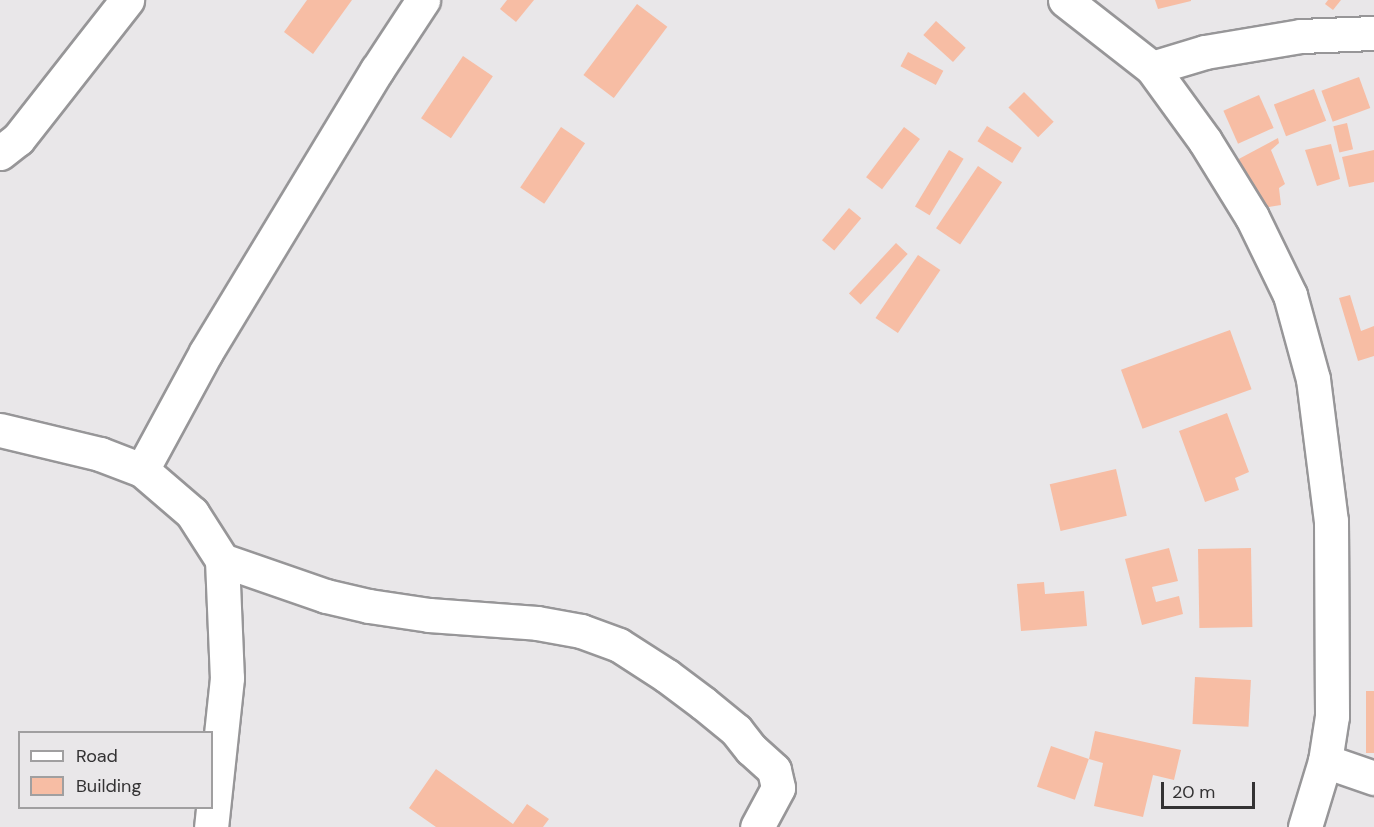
<!DOCTYPE html>
<html>
<head>
<meta charset="utf-8">
<style>
	body { margin:0 }
	#map { position:relative; width:1374px; height:827px; overflow:hidden; background:#e9e7e9; font-family:"DM Sans",sans-serif }
	div>[style] { position:absolute }
	.building>* { inset:0; background:#f7bda4; transform-origin:0 0 }
	.roads { filter:drop-shadow(2px 0 #979698) drop-shadow(-2px 0 #979698) drop-shadow(0 2px #979698) drop-shadow(0 -2px #979698) }
	.street>* { height:33px; margin:-16.5px; padding:0 16.5px; transform-origin:16.5px; border-radius:16.5px; background:#fff }
	span { translate:-50% -50%; white-space:nowrap; text-align:center; line-height:1.15; -webkit-text-stroke:5px #e9e7e9; paint-order:stroke }
	.legend { position:absolute; left:18px; top:731px; width:195px; height:78px; box-sizing:border-box; background:#e9e7e9; border:2px solid #a09fa0; margin:0; padding:8px 10px; list-style:none; font-size:18px; color:#333233 }
	.legend li { display:flex; align-items:center; gap:12px; height:30px }
	.legend b { width:30px; border:2px solid #a09fa0 }
	.scale { position:absolute; left:1161px; top:782px; width:94px; height:27px; box-sizing:border-box; border:3px solid #333233; border-top:0; padding-left:8px; font-size:18px; line-height:21px; white-space:nowrap; color:#333233; -webkit-text-stroke:4px #e9e7e9; paint-order:stroke }
</style>
</head>
<body>
<div id="map">
	<div class="building">
		<i style="clip-path:polygon(307px 0,352px 0,313px 54px,284px 32px)"></i>
		<i style="clip-path:polygon(507px 0,534px 0,516px 22px,500px 9px)"></i>
		<i style="clip-path:polygon(1155px 0,1191px 0,1191px 1px,1158px 9px)"></i>
		<i style="clip-path:polygon(1328px 0,1341px 0,1333px 10px,1325px 4px)"></i>
		<i style="left:637px;top:4px;width:38px;height:89px;rotate:37deg"></i>
		<i style="left:936px;top:21px;width:40px;height:19px;rotate:42deg"></i>
		<i style="left:908px;top:52px;width:40px;height:16px;rotate:28deg"></i>
		<i style="left:463px;top:56px;width:36px;height:75px;rotate:34deg"></i>
		<i style="left:1359px;top:77px;width:33px;height:40px;rotate:70deg"></i>
		<i style="left:1314px;top:89px;width:34px;height:43px;rotate:69deg"></i>
		<i style="left:1024px;top:92px;width:42px;height:22px;rotate:45deg"></i>
		<i style="left:1259px;top:95px;width:36px;height:39px;rotate:66deg"></i>
		<i style="left:1347px;top:123px;width:27px;height:14px;rotate:77deg"></i>
		<i style="left:987px;top:126px;width:41px;height:18px;rotate:32deg"></i>
		<i style="left:561px;top:127px;width:29px;height:73px;rotate:34deg"></i>
		<i style="left:904px;top:127px;width:20px;height:63px;rotate:37deg"></i>
		<i style="clip-path:polygon(1278px 138px,1279px 143px,1271px 150px,1285px 184px,1279px 188px,1281px 205px,1262px 208px,1235px 161px)"></i>
		<i style="clip-path:polygon(1331px 144px,1340px 179px,1317px 186px,1305px 150px)"></i>
		<i style="left:949px;top:150px;width:17px;height:66px;rotate:31deg"></i>
		<i style="clip-path:polygon(1374px 150px,1374px 182px,1349px 187px,1342px 157px)"></i>
		<i style="left:978px;top:166px;width:29px;height:75px;rotate:34deg"></i>
		<i style="left:849px;top:208px;width:16px;height:42px;rotate:40deg"></i>
		<i style="left:896px;top:243px;width:16px;height:69px;rotate:43deg"></i>
		<i style="left:918px;top:255px;width:27px;height:76px;rotate:34deg"></i>
		<i style="clip-path:polygon(1350px 295px,1361px 331px,1374px 326px,1374px 356px,1358px 361px,1339px 298px)"></i>
		<i style="left:1230px;top:330px;width:63px;height:116px;rotate:70deg"></i>
		<i style="clip-path:polygon(1227px 413px,1249px 472px,1235px 478px,1239px 490px,1205px 502px,1179px 431px)"></i>
		<i style="left:1116px;top:469px;width:48px;height:68px;rotate:77deg"></i>
		<i style="clip-path:polygon(1169px 548px,1178px 581px,1152px 587px,1156px 602px,1179px 596px,1183px 614px,1142px 625px,1125px 559px)"></i>
		<i style="left:1251px;top:548px;width:79px;height:53px;rotate:89deg"></i>
		<i style="clip-path:polygon(1044px 582px,1045px 594px,1084px 591px,1087px 626px,1021px 631px,1017px 584px)"></i>
		<i style="left:1195px;top:677px;width:56px;height:47px;rotate:3deg"></i>
		<i style="left:1366px;top:691px;width:8px;height:62px"></i>
		<i style="clip-path:polygon(1095px 731px,1181px 750px,1174px 780px,1153px 775px,1143px 817px,1094px 806px,1103px 763px,1089px 759px)"></i>
		<i style="left:1051px;top:746px;width:40px;height:43px;rotate:19deg"></i>
		<i style="clip-path:polygon(436px 769px,513px 824px,527px 804px,549px 819px,543px 827px,436px 827px,409px 808px)"></i>
	</div>
	<div class="roads">
		<div class="street">
			<i style="left:1065px;top:0;width:110px;rotate:38deg"></i>
			<i style="left:1152px;top:68px;width:90px;rotate:54deg"></i>
			<i style="left:1205px;top:141px;width:89px;rotate:58.3deg"></i>
			<i style="left:1252px;top:217px;width:87px;rotate:64deg"></i>
			<i style="left:1290px;top:295px;width:87px;rotate:74.7deg"></i>
			<i style="left:1313px;top:379px;width:143px;rotate:82.8deg"></i>
			<i style="left:1331px;top:521px;width:195px;rotate:89.7deg"></i>
			<i style="left:1332px;top:716px;width:46px;rotate:98.8deg"></i>
			<i style="left:1325px;top:761px;width:69px;rotate:106.9deg"></i>
			<i style="left:1152px;top:68px;width:55px;rotate:-16.8deg"></i>
			<i style="left:1205px;top:52px;width:97px;rotate:-9.5deg"></i>
			<i style="left:1301px;top:36px;width:73px;rotate:-2.4deg"></i>
			<i style="left:0;top:153px;width:23px;rotate:-38deg"></i>
			<i style="left:18px;top:139px;width:177px;rotate:-51.9deg"></i>
			<i style="left:0;top:430px;width:103px;rotate:13.5deg"></i>
			<i style="left:100px;top:454px;width:45px;rotate:20.9deg"></i>
			<i style="left:142px;top:470px;width:66px;rotate:40.7deg"></i>
			<i style="left:192px;top:513px;width:56px;rotate:57.4deg"></i>
			<i style="left:222px;top:560px;width:118px;rotate:87.6deg"></i>
			<i style="left:227px;top:678px;width:150px;rotate:96.1deg"></i>
			<i style="left:142px;top:470px;width:134px;rotate:-61.5deg"></i>
			<i style="left:206px;top:352px;width:330px;rotate:-58.8deg"></i>
			<i style="left:377px;top:70px;width:84px;rotate:-56.7deg"></i>
			<i style="left:222px;top:560px;width:110px;rotate:19.1deg"></i>
			<i style="left:326px;top:596px;width:44px;rotate:13.1deg"></i>
			<i style="left:369px;top:606px;width:61px;rotate:8.5deg"></i>
			<i style="left:429px;top:615px;width:108px;rotate:4.2deg"></i>
			<i style="left:537px;top:623px;width:45px;rotate:10.3deg"></i>
			<i style="left:581px;top:631px;width:40px;rotate:20.2deg"></i>
			<i style="left:619px;top:645px;width:57px;rotate:32.9deg"></i>
			<i style="left:667px;top:676px;width:45px;rotate:36.9deg"></i>
			<i style="left:703px;top:703px;width:43px;rotate:39.3deg"></i>
			<i style="left:736px;top:730px;width:24px;rotate:52deg"></i>
			<i style="left:751px;top:749px;width:31px;rotate:42deg"></i>
			<i style="left:774px;top:770px;width:18px;rotate:77deg"></i>
			<i style="left:778px;top:788px;width:44px;rotate:118.3deg"></i>
			<i style="left:1325px;top:761px;width:52px;rotate:19.1deg"></i>
		</div>
	</div>
	<ul class="legend">
	<li><b style="height:8px;background:#fff"></b>Road</li>
	<li><b style="height:16px;background:#f7bda4"></b>Building</li>
	</ul>
	<div class="scale">20 m</div>
</div>
</body>
</html>
